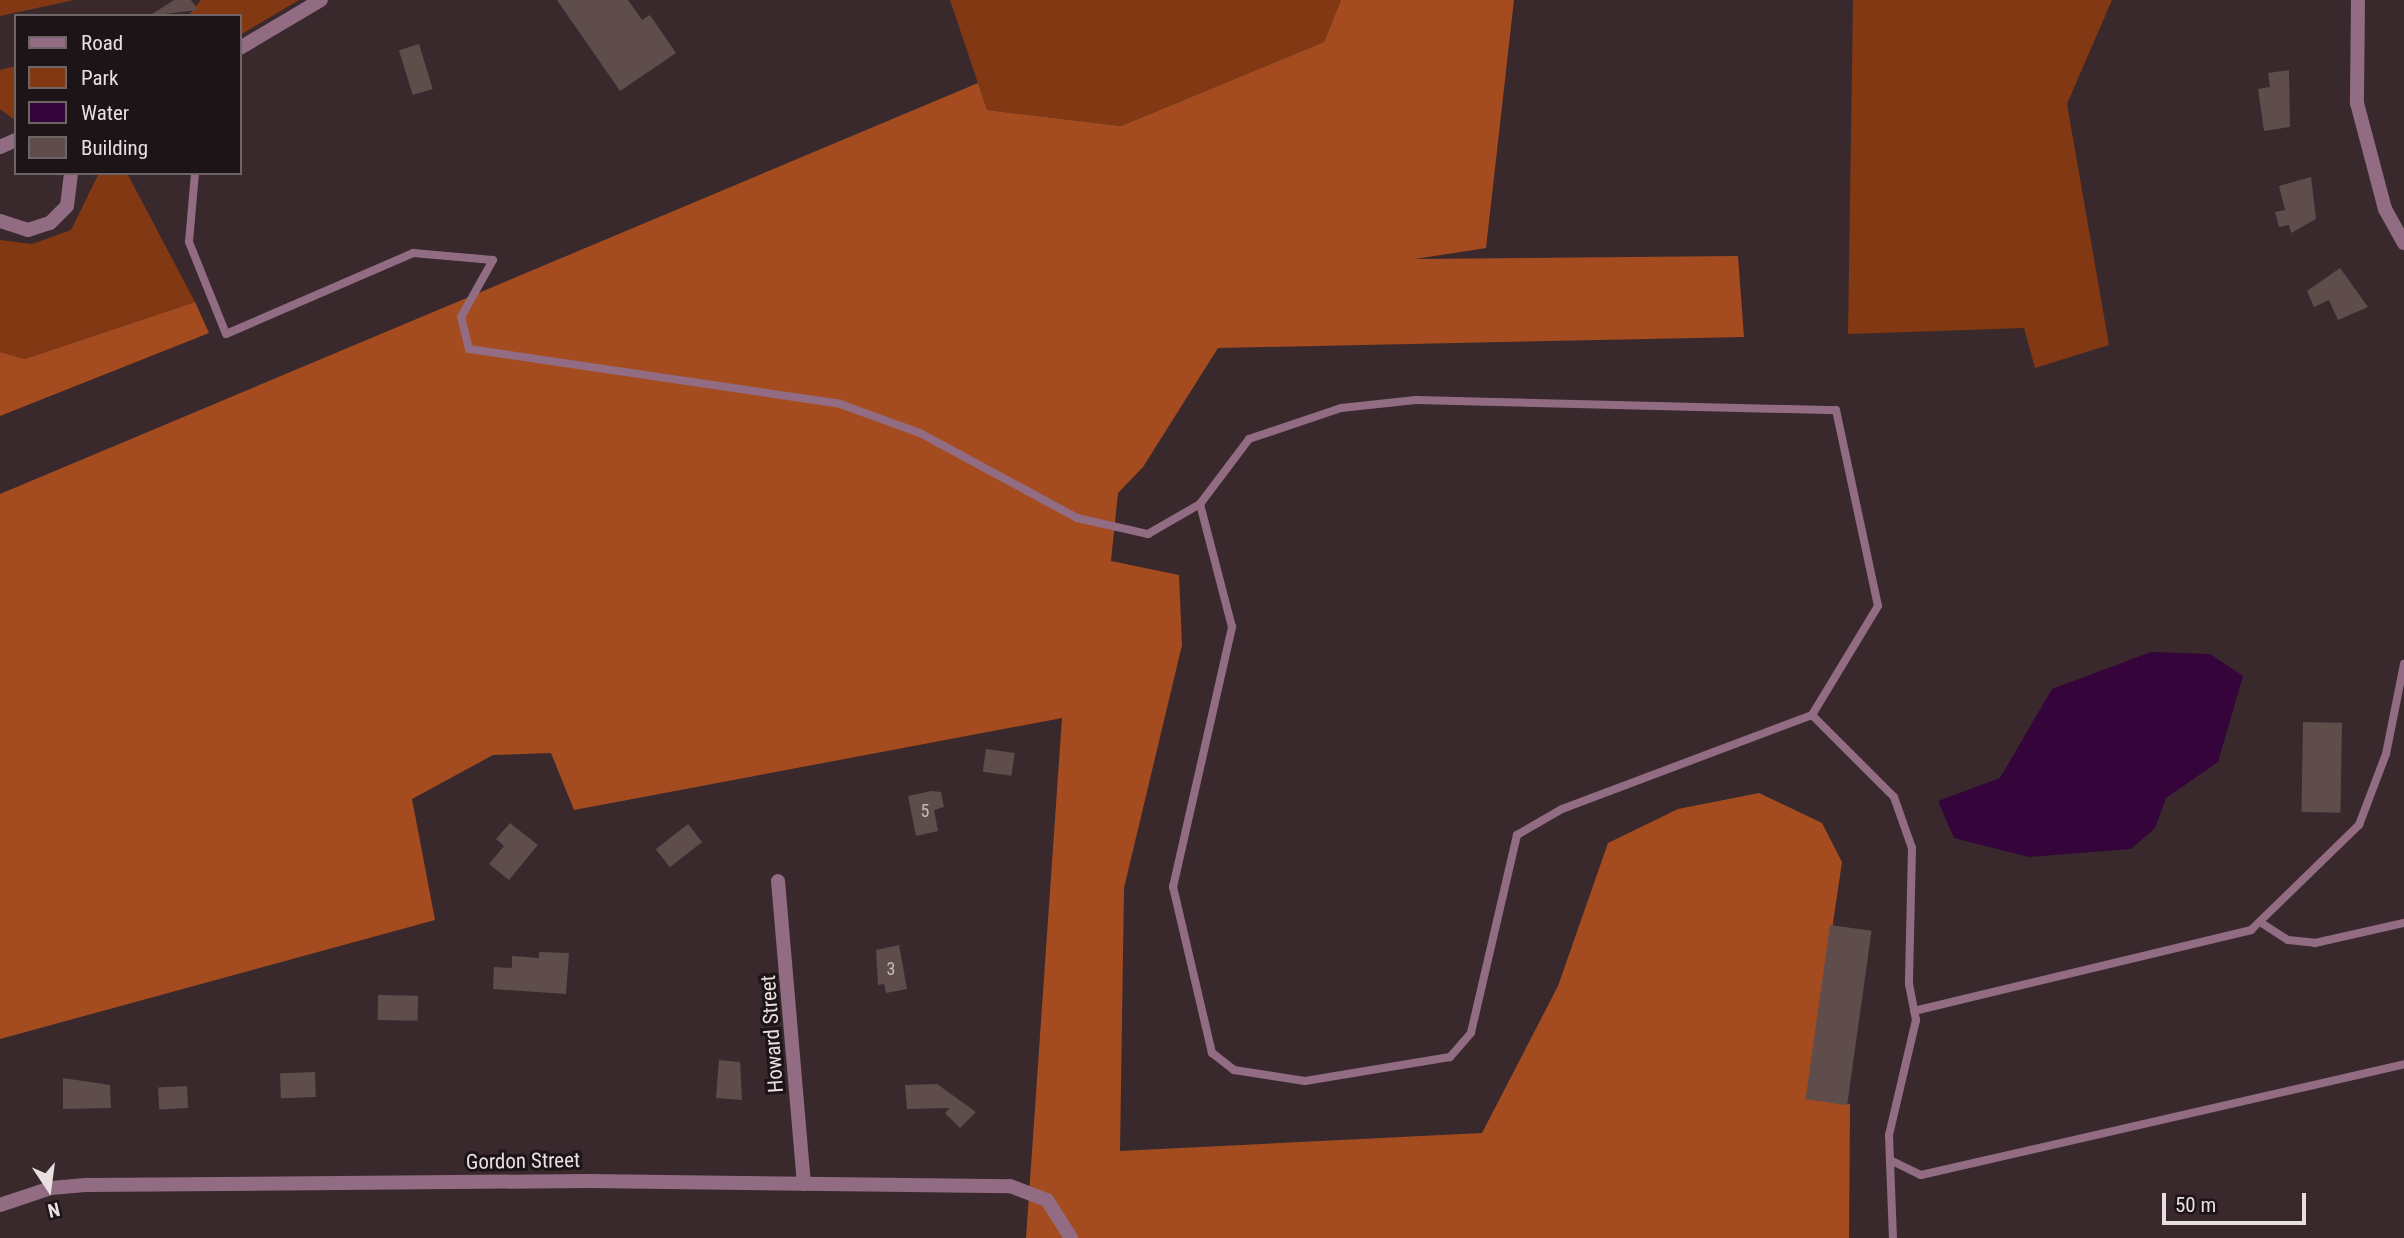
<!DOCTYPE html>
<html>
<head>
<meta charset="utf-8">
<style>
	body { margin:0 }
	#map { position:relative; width:2404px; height:1238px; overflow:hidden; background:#39292d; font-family:"Roboto Condensed",sans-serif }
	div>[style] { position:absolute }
	.green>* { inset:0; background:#823812 }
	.forest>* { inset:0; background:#a44c20 }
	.water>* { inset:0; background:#34043a }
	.building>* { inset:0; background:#5e4d4b; transform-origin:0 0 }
	.service>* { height:8px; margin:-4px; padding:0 4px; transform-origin:4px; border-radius:4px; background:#926c82 }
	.minor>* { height:14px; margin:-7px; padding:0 7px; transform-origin:7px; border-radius:7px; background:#926c82 }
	span { translate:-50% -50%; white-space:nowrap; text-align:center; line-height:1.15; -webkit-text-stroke:6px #1c1416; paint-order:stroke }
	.number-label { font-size:18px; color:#c6babb }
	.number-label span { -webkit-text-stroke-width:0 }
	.street-label { font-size:21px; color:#e9dee0 }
	.legend { position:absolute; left:14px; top:14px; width:228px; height:161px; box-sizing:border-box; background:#1c1416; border:2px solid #6e6567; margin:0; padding:9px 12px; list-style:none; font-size:21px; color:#e9dee0 }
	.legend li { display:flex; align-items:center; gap:14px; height:35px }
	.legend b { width:35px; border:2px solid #6e6567 }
	.north { position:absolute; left:14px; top:1154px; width:70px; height:70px; -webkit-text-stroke:5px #1c1416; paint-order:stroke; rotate:167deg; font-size:19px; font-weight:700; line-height:28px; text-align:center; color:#e9dee0 }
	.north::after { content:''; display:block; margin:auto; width:24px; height:32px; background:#e9dee0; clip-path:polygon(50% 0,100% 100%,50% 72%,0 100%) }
	.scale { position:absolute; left:2162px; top:1193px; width:144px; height:32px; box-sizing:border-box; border:4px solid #e9dee0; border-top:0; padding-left:9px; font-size:21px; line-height:24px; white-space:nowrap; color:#e9dee0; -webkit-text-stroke:5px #1c1416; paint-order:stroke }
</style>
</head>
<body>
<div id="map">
	<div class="green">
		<i style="clip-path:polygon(0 0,74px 0,0 16px)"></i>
		<i style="clip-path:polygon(201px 0,299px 0,240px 35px,240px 16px,188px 16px)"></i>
		<i style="clip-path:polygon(950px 0,1341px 0,1324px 42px,1121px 126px,987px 110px)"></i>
		<i style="clip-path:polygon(1853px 0,2112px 0,2067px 104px,2109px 345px,2035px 368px,2024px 328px,1848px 334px)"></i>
		<i style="clip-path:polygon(16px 66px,16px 121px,0 109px,0 70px)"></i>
		<i style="clip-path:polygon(99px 173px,127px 173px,195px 302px,25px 359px,0 352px,0 240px,32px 244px,71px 230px)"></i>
	</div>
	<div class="forest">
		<i style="clip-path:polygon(1341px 0,1514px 0,1486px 248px,1415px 259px,1738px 256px,1744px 337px,1218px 348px,1143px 467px,1118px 493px,1111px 561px,1179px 575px,1182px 645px,1124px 888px,1120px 1151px,1482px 1133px,1558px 986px,1608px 843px,1678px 809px,1759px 793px,1822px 823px,1842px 862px,1807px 1098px,1850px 1104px,1849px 1238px,1026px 1238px,1062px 718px,574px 810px,551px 753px,493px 755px,412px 799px,435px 920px,0 1039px,0 494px,978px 83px,987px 110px,1121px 126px,1324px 42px)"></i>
		<i style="clip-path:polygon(195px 302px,209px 333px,0 416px,0 352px,25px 359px)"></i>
	</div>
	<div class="water">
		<i style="clip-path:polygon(2151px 652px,2210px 654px,2243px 676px,2218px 762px,2166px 798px,2155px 828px,2131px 849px,2029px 857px,1954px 838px,1938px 801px,2000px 778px,2052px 689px)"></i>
	</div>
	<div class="building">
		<i style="clip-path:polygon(174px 0,191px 0,198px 10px,149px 16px)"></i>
		<i style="clip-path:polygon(557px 0,628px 0,642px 20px,650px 15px,676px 53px,620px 91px)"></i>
		<i style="left:419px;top:44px;width:47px;height:21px;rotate:73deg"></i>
		<i style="clip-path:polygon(2289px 70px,2290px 127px,2264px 131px,2258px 89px,2270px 87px,2268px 73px)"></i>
		<i style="clip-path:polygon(2311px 177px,2316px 219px,2291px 233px,2289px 225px,2279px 227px,2275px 212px,2285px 210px,2279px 186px)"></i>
		<i style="clip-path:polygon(2340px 268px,2368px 307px,2338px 320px,2329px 300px,2314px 307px,2307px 291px)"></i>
		<i style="left:2303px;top:722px;width:39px;height:90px;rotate:1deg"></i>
		<i style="left:986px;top:749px;width:29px;height:23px;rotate:8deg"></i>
		<i style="clip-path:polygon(931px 791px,941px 792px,944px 807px,934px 810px,938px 831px,916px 836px,908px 796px)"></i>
		<i style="clip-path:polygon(510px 823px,538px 845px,509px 880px,489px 864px,504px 846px,496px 839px)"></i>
		<i style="left:688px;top:824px;width:23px;height:41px;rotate:52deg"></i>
		<i style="left:1830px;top:925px;width:42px;height:176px;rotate:8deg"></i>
		<i style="clip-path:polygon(899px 945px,907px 989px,886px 993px,884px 984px,878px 985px,876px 950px)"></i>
		<i style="clip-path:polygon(539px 952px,569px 953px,566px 994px,493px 989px,494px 967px,512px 968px,512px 956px,539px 958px)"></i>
		<i style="left:378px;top:995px;width:40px;height:25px;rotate:1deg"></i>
		<i style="clip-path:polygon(719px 1060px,740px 1062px,742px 1100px,716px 1098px)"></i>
		<i style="left:315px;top:1072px;width:25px;height:35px;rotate:88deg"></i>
		<i style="clip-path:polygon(63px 1078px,110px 1085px,111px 1108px,63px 1109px)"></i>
		<i style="clip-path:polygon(937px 1084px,976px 1112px,960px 1128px,945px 1113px,950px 1108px,907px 1109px,905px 1085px)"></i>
		<i style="left:187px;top:1086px;width:22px;height:29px;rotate:87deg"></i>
	</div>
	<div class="service">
		<i style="left:195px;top:173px;width:69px;rotate:95deg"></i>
		<i style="left:189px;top:242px;width:99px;rotate:68.1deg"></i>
		<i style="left:226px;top:334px;width:204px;rotate:-23.4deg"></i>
		<i style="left:413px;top:253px;width:80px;rotate:5deg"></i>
		<i style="left:493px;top:260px;width:65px;rotate:119.3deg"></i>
		<i style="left:461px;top:317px;width:33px;rotate:76deg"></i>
		<i style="left:469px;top:349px;width:375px;rotate:8.4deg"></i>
		<i style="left:840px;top:404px;width:85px;rotate:19.9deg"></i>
		<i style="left:920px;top:433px;width:179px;rotate:28.4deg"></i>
		<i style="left:1077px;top:518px;width:73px;rotate:12.7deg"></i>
		<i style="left:1148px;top:534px;width:60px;rotate:-30deg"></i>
		<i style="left:1200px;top:504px;width:81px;rotate:-53deg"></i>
		<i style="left:1249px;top:439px;width:97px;rotate:-18.6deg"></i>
		<i style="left:1341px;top:408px;width:75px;rotate:-6.1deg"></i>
		<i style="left:1416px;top:400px;width:420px;rotate:1.4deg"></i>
		<i style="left:1836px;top:410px;width:200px;rotate:77.9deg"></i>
		<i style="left:1878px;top:606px;width:127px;rotate:121.2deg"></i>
		<i style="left:1812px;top:715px;width:267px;rotate:159.4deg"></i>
		<i style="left:1562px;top:809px;width:52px;rotate:150deg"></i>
		<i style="left:1517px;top:835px;width:203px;rotate:103.1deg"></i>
		<i style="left:1471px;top:1033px;width:32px;rotate:131deg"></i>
		<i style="left:1450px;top:1057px;width:147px;rotate:170.6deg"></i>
		<i style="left:1305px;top:1081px;width:72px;rotate:-171.2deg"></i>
		<i style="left:1234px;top:1070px;width:28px;rotate:-142deg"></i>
		<i style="left:1212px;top:1053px;width:171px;rotate:-103.2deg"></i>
		<i style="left:1173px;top:887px;width:267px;rotate:-77.2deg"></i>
		<i style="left:1232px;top:627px;width:127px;rotate:-104.6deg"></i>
		<i style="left:1812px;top:715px;width:116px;rotate:45deg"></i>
		<i style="left:1894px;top:797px;width:54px;rotate:70.6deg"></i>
		<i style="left:1912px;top:848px;width:136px;rotate:91.3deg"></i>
		<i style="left:1909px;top:984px;width:37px;rotate:79deg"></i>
		<i style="left:1916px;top:1020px;width:118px;rotate:103.2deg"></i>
		<i style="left:1889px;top:1135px;width:103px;rotate:87.8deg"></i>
		<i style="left:2260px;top:922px;width:33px;rotate:33deg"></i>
		<i style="left:2288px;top:940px;width:27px;rotate:6deg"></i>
		<i style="left:2315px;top:943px;width:91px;rotate:-12.7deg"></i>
		<i style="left:1914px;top:1011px;width:347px;rotate:-13.5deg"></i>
		<i style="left:2251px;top:930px;width:151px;rotate:-44.2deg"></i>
		<i style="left:2359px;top:825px;width:76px;rotate:-69.2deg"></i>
		<i style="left:2386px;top:754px;width:92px;rotate:-78.7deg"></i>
		<i style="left:1890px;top:1160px;width:34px;rotate:26deg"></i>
		<i style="left:1921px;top:1175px;width:496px;rotate:-12.9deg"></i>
	</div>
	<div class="minor">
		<i style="left:2358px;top:0;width:103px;rotate:90.6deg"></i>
		<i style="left:2357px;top:103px;width:110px;rotate:75.2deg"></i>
		<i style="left:2385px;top:209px;width:39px;rotate:61deg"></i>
		<i style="left:240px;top:48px;width:94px;rotate:-30.7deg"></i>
		<i style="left:0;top:147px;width:17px;rotate:-24deg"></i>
		<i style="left:0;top:221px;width:29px;rotate:18deg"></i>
		<i style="left:28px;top:230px;width:23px;rotate:-18deg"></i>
		<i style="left:50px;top:223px;width:24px;rotate:-45deg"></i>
		<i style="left:67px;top:206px;width:33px;rotate:-83deg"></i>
		<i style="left:778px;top:881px;width:304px;rotate:85.1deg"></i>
		<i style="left:0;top:1205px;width:54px;rotate:-18.4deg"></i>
		<i style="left:51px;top:1188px;width:37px;rotate:-5deg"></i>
		<i style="left:88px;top:1185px;width:500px;rotate:-0.46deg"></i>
		<i style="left:588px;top:1181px;width:422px;rotate:0.7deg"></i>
		<i style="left:1010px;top:1186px;width:40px;rotate:21deg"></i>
		<i style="left:1047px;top:1200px;width:45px;rotate:57.7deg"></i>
	</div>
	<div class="number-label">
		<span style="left:925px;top:811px">5</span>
		<span style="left:891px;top:969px">3</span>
	</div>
	<div class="street-label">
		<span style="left:772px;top:1034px;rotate:-94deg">Howard Street</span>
		<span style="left:523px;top:1161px;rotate:-1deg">Gordon Street</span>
	</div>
	<ul class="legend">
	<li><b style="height:9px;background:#926c82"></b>Road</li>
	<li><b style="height:19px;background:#823812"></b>Park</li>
	<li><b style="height:19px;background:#34043a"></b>Water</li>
	<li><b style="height:19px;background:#5e4d4b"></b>Building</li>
	</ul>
	<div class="north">N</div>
	<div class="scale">50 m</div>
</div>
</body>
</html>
